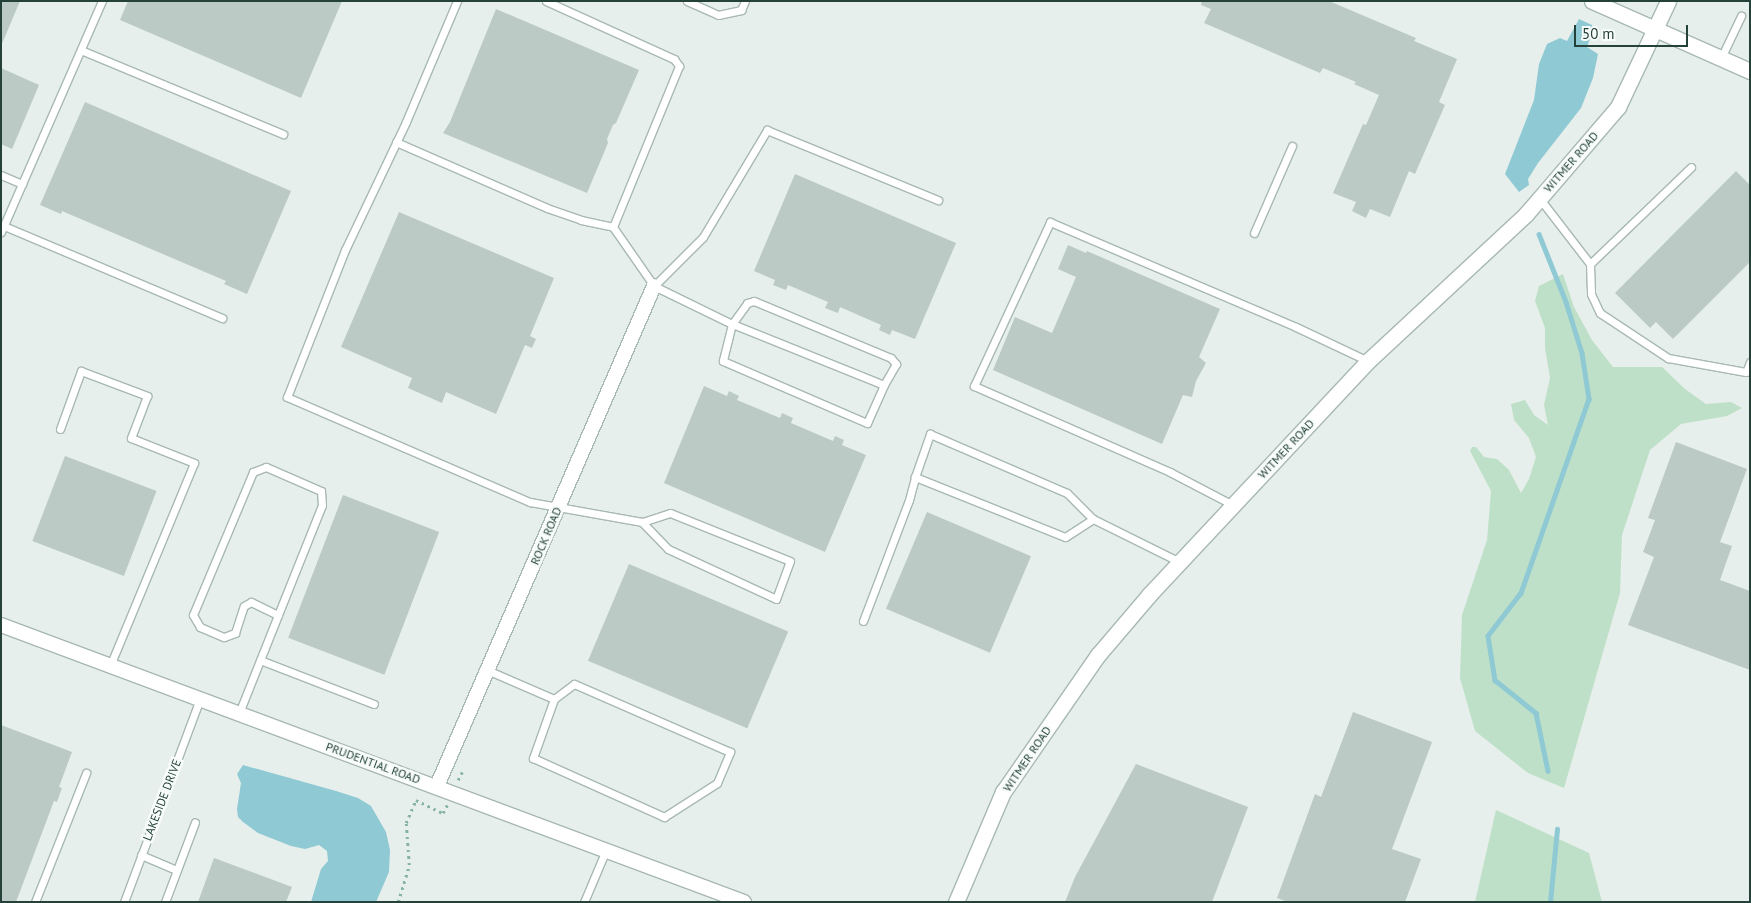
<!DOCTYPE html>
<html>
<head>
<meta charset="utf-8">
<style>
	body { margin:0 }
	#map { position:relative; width:1751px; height:903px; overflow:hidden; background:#e6efeb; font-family:"PT Sans",sans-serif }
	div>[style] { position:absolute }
	.green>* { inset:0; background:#bfe0c8 }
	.water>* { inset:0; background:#8ec9d4 }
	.stream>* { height:4.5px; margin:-2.25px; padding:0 2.25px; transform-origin:2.25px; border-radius:2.25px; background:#8ec9d4 }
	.building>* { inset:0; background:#bbcac4; transform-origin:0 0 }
	.path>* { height:2.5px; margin-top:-1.25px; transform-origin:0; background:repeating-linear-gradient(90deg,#86b3a5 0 2.5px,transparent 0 6.5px) }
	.roads { filter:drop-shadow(1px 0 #a8b8b2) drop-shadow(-1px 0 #a8b8b2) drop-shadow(0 1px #a8b8b2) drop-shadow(0 -1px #a8b8b2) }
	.lane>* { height:7px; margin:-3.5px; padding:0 3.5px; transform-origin:3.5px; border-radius:3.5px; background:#fff }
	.street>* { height:14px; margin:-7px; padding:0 7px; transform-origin:7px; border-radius:7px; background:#fff }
	.secondary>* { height:15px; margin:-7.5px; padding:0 7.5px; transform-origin:7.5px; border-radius:7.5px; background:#fff }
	span { translate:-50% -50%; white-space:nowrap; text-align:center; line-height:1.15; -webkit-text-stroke:5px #f7fbf9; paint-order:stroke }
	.street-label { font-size:12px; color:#24423a }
	.frame { position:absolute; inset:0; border:2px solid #24423a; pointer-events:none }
	.scale { position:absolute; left:1574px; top:25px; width:114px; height:22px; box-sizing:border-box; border:2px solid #24423a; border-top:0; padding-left:6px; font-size:15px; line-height:18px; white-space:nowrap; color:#24423a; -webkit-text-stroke:4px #f7fbf9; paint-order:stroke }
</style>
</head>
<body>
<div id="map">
	<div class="green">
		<i style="clip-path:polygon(1563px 274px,1574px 307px,1592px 340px,1613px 367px,1662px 367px,1685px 389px,1706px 404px,1731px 402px,1742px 408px,1727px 416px,1681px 424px,1650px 450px,1622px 535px,1620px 593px,1564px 788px,1528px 773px,1475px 731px,1460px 678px,1462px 615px,1487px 540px,1491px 491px,1470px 451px,1472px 447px,1476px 447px,1484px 457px,1497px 459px,1509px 470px,1521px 493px,1529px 479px,1536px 457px,1529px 438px,1514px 420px,1511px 404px,1525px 400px,1534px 415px,1548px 425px,1544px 405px,1550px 378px,1545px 348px,1545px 328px,1535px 301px,1539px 286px)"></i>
		<i style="clip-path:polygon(1496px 810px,1589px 853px,1602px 902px,1475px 902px)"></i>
	</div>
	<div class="water">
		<i style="clip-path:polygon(1579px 19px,1592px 25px,1593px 30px,1587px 47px,1598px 54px,1593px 78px,1581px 108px,1538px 163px,1528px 179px,1529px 185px,1519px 192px,1505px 174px,1534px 100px,1539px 64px,1547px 44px,1560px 38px,1567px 41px)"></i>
		<i style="clip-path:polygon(243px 765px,336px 791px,358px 798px,371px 806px,386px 832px,390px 850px,389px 872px,376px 902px,311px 902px,321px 869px,328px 861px,327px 851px,319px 845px,305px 849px,291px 846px,258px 833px,243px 822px,238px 817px,237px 809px,241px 783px,237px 774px)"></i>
	</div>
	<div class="stream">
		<i style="left:1539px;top:234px;width:73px;rotate:68.3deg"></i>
		<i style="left:1566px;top:302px;width:53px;rotate:72.6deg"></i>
		<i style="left:1582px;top:353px;width:47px;rotate:81.3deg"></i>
		<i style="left:1589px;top:399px;width:206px;rotate:109.3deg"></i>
		<i style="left:1521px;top:593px;width:54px;rotate:127.5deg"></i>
		<i style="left:1488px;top:636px;width:45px;rotate:81deg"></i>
		<i style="left:1495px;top:680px;width:53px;rotate:38.8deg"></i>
		<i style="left:1536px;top:713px;width:59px;rotate:78.3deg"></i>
		<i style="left:1550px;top:902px;width:73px;rotate:-84.5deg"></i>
	</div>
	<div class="building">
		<i style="clip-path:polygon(1px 1px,20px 1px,1px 46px)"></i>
		<i style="clip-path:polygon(128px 1px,342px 1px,301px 98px,120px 20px)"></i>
		<i style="clip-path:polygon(1202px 1px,1329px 1px,1416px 38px,1414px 41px,1457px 59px,1439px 102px,1445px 105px,1415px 174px,1409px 171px,1390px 217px,1370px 209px,1366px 218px,1352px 211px,1356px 202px,1333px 193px,1363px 124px,1366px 125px,1379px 95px,1354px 84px,1356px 82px,1323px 68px,1320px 73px,1204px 23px,1211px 9px,1201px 5px)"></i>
		<i style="clip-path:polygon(496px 9px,639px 70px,616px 123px,613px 125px,607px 139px,608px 143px,587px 193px,443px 133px,450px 122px)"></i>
		<i style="clip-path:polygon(1px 68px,39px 85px,12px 149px,1px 144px)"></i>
		<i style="clip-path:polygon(85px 102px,291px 191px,247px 294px,224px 284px,226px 281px,62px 211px,61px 214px,40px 205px)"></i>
		<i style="clip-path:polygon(1736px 171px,1750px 185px,1750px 262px,1673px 339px,1656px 322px,1650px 328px,1615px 293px)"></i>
		<i style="clip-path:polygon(795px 174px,956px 243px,915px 339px,892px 330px,890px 335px,879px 330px,881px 325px,840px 307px,838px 313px,825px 308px,828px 302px,788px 285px,786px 290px,773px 285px,775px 280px,754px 271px)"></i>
		<i style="clip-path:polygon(399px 212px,554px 278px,530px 336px,536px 339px,532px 348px,525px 345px,496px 414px,446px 392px,442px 403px,408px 388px,412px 378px,341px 347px)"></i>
		<i style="clip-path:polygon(1068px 245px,1086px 253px,1087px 251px,1220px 309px,1199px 357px,1206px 363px,1196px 381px,1192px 397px,1183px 395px,1162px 444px,993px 370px,1015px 317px,1052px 333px,1076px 277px,1058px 269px)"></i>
		<i style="clip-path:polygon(704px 386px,727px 396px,729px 391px,739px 396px,737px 400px,780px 418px,782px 413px,793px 418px,791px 423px,833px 441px,835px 436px,844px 440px,842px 445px,866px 455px,825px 552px,664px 483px)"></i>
		<i style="clip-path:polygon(1676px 442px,1747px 469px,1720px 542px,1732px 546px,1720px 580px,1750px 591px,1750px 670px,1628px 625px,1654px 557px,1643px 552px,1655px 520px,1648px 518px)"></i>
		<i style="left:65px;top:456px;width:98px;height:91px;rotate:21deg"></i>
		<i style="left:343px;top:495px;width:103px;height:153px;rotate:21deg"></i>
		<i style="left:927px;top:512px;width:113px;height:105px;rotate:23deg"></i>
		<i style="left:629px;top:564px;width:173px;height:105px;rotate:23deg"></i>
		<i style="clip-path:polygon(1353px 712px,1432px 742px,1392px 849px,1421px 859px,1405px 902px,1288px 902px,1277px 898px,1315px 794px,1321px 797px)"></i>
		<i style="clip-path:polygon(1px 725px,72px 752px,59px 787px,62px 788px,57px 802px,54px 801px,16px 902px,1px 902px)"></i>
		<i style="clip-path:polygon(1136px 764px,1248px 807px,1212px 902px,1065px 902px,1075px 877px)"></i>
		<i style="clip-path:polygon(214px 858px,292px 887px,286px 902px,198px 902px)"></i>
	</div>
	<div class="path">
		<i style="left:458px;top:780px;width:9px;rotate:-63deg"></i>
		<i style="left:398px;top:902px;width:39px;rotate:-73deg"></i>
		<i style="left:409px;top:865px;width:42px;rotate:-94.1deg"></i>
		<i style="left:406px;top:823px;width:25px;rotate:-67deg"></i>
		<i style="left:416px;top:800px;width:30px;rotate:26deg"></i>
		<i style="left:443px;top:813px;width:9px;rotate:-63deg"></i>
	</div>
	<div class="roads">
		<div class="lane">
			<i style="left:457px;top:1px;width:131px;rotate:112.9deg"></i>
			<i style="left:406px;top:122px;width:142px;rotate:115.5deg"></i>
			<i style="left:345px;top:250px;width:158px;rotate:111.5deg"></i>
			<i style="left:287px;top:397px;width:265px;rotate:23.4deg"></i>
			<i style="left:530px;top:502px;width:114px;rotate:10.1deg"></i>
			<i style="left:642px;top:522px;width:37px;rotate:46deg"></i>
			<i style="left:668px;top:549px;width:119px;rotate:24.8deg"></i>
			<i style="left:776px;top:599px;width:40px;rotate:-69.8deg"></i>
			<i style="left:790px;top:561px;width:129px;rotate:-158.2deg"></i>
			<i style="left:670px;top:513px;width:29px;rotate:162deg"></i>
			<i style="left:546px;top:1px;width:141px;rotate:24.4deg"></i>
			<i style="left:674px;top:59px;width:9px;rotate:54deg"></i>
			<i style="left:679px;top:66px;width:174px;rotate:112.3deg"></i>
			<i style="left:613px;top:227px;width:72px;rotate:55.2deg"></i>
			<i style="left:654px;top:286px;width:87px;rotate:26deg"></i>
			<i style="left:732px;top:324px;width:38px;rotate:104deg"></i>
			<i style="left:723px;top:361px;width:157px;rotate:23.3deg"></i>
			<i style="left:867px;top:423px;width:42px;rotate:-65.9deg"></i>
			<i style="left:884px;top:385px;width:164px;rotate:-158.1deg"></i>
			<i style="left:732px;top:324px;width:26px;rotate:-54deg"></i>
			<i style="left:747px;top:303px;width:7px;rotate:-16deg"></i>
			<i style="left:754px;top:301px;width:148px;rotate:22.6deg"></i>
			<i style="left:891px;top:358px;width:8px;rotate:50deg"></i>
			<i style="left:896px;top:364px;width:24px;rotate:120deg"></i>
			<i style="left:687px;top:1px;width:34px;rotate:24deg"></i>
			<i style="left:718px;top:15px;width:24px;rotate:-12deg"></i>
			<i style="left:741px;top:10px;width:10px;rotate:-66deg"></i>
			<i style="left:81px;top:50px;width:219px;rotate:22.6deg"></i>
			<i style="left:1721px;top:58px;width:47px;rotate:-64.5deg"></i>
			<i style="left:396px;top:142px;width:165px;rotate:23.6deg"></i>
			<i style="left:547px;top:208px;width:36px;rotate:19deg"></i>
			<i style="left:581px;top:220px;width:33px;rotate:12deg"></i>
			<i style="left:1px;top:175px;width:23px;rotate:23deg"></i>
			<i style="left:1540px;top:199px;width:82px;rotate:52.4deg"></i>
			<i style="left:1590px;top:264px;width:30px;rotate:88deg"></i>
			<i style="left:1591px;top:294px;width:21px;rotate:65deg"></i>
			<i style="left:1600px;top:313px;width:82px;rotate:33.5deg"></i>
			<i style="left:1668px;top:358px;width:79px;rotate:10.2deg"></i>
			<i style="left:1746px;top:372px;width:11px;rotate:-68deg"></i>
			<i style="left:4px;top:226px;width:237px;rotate:22.9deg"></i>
			<i style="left:1px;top:232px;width:252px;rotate:-66.4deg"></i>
			<i style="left:1254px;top:233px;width:95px;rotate:-66.4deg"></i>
			<i style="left:1590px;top:264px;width:140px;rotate:-43.8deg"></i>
			<i style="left:654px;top:286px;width:69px;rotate:-45deg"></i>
			<i style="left:703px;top:237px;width:125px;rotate:-59.1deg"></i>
			<i style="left:767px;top:130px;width:185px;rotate:22.3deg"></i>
			<i style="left:60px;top:429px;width:62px;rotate:-70.1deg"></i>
			<i style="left:81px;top:371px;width:71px;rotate:20.7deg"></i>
			<i style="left:147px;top:396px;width:45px;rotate:110.9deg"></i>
			<i style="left:131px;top:438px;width:68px;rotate:21.6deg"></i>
			<i style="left:194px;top:463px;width:220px;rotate:112.5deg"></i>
			<i style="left:1233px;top:505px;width:71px;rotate:-152.4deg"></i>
			<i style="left:1170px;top:472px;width:214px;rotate:-156.3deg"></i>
			<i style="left:974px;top:386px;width:181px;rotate:-65.1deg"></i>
			<i style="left:1050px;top:222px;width:267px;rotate:23.1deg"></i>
			<i style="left:1296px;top:327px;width:80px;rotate:25.3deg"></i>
			<i style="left:1093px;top:519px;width:33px;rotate:147deg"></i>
			<i style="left:1065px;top:537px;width:162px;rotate:-158.2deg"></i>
			<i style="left:915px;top:477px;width:46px;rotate:-70.8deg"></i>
			<i style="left:930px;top:434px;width:149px;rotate:23.3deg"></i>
			<i style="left:1067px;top:493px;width:37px;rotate:45deg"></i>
			<i style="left:1093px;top:519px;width:97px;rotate:26.3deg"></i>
			<i style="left:863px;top:621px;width:129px;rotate:-69.2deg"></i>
			<i style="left:909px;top:500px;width:24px;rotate:-75deg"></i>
			<i style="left:260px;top:660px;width:122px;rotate:21.1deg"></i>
			<i style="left:487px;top:670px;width:73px;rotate:23.4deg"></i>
			<i style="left:554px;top:699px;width:63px;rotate:109.6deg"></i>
			<i style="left:533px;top:758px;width:144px;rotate:24.2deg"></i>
			<i style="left:664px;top:817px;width:63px;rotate:-32.7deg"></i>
			<i style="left:717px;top:783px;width:34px;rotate:-67deg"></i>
			<i style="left:730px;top:752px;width:170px;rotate:-156.4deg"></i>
			<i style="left:574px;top:684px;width:25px;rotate:143deg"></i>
			<i style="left:239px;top:713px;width:105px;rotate:-68.3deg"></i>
			<i style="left:278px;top:615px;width:118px;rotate:-68.2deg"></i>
			<i style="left:322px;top:505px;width:14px;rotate:-94deg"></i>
			<i style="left:321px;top:491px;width:60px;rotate:-156.4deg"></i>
			<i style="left:266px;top:467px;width:14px;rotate:159deg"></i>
			<i style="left:253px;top:472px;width:155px;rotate:112.8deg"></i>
			<i style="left:193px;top:615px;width:14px;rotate:60deg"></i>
			<i style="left:200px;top:627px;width:26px;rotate:23deg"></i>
			<i style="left:224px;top:637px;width:12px;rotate:-20deg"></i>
			<i style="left:235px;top:633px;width:28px;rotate:-72deg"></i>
			<i style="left:244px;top:606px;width:8px;rotate:-30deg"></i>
			<i style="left:251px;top:602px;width:30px;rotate:26deg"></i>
			<i style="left:141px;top:855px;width:39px;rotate:23deg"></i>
			<i style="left:35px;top:902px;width:139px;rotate:-68.4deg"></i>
			<i style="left:124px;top:902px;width:217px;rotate:-69.5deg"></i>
			<i style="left:165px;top:902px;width:85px;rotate:-69.4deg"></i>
			<i style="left:584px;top:902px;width:56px;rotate:-67.1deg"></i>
		</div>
		<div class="street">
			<i style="left:1px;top:625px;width:793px;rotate:20.45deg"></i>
			<i style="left:437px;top:786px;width:545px;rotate:-66.54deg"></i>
		</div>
		<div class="secondary">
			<i style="left:1592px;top:1px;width:173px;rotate:23.9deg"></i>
			<i style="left:956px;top:902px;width:120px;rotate:-66.9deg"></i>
			<i style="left:1003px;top:792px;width:167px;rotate:-55.3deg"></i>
			<i style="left:1098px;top:655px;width:79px;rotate:-49.6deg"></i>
			<i style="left:1149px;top:595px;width:320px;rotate:-46.9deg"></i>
			<i style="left:1368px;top:361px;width:216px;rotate:-42.9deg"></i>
			<i style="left:1526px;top:214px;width:21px;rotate:-49deg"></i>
			<i style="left:1540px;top:198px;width:120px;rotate:-49.4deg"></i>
			<i style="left:1618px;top:107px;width:117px;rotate:-64.7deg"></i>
		</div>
	</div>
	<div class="street-label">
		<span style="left:1571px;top:162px;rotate:-49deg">WITMER ROAD</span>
		<span style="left:1286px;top:449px;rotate:-47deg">WITMER ROAD</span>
		<span style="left:546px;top:536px;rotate:-67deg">ROCK ROAD</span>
		<span style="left:1027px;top:759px;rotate:-56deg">WITMER ROAD</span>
		<span style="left:373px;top:763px;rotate:20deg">PRUDENTIAL ROAD</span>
		<span style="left:162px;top:800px;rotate:-69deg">LAKESIDE DRIVE</span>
	</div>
	<div class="frame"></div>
	<div class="scale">50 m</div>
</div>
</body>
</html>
